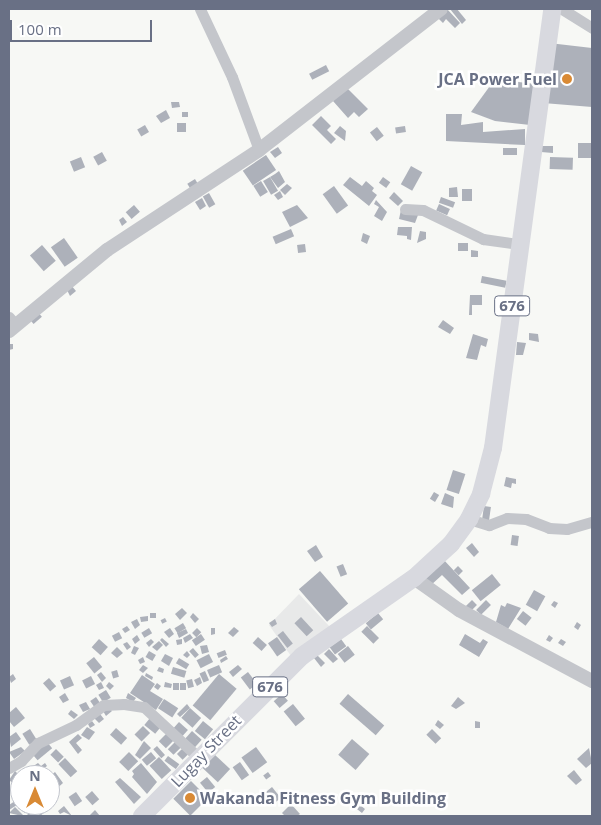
<!DOCTYPE html>
<html>
<head>
<meta charset="utf-8">
<style>
	body { margin:0 }
	#map { position:relative; width:601px; height:825px; overflow:hidden; background:#f7f8f5; font-family:"Open Sans",sans-serif }
	div>[style] { position:absolute }
	.built>* { inset:0; background:#e8e9e9 }
	.building>* { inset:0; background:#adb1ba; transform-origin:0 0 }
	.minor>* { height:11px; margin:-5.5px; padding:0 5.5px; transform-origin:5.5px; border-radius:5.5px; background:#c4c6cb }
	.tertiary>* { height:14px; margin:-7px; padding:0 7px; transform-origin:7px; border-radius:7px; background:#c4c6cb }
	.primary>* { height:18px; margin:-9px; padding:0 9px; transform-origin:9px; border-radius:9px; background:#d8d9df }
	.dots>* { width:14px; height:14px; translate:-50% -50%; box-sizing:border-box; border:2px solid #fff; border-radius:50% }
	span { translate:-50% -50%; white-space:nowrap; text-align:center; line-height:1.15; -webkit-text-stroke:5px #fff; paint-order:stroke }
	.shield-label span { padding:1px 4px; background:#fff; border:1px solid; border-radius:4px; -webkit-text-stroke-width:0 }
	.shield-label { font-size:15px; color:#697085; font-weight:700 }
	.poi-label { font-size:16px; color:#697085; font-weight:700 }
	.right { translate:-100% -50%; text-align:right }
	.left { translate:0 -50%; text-align:left }
	.street-label { font-size:16px; color:#697085 }
	.frame { position:absolute; inset:0; border:10px solid #697085; pointer-events:none }
	.north { position:absolute; left:10px; top:765px; width:50px; height:50px; box-sizing:border-box; background:#fff; border:1px solid #c3c6ce; border-radius:50%; rotate:0deg; font-size:14px; font-weight:700; line-height:20px; text-align:center; color:#697085 }
	.north::after { content:''; display:block; margin:auto; width:18px; height:22px; background:#d98a35; clip-path:polygon(50% 0,100% 100%,50% 72%,0 100%) }
	.scale { position:absolute; left:10px; top:20px; width:142px; height:22px; box-sizing:border-box; border:2px solid #697085; border-top:0; padding-left:6px; font-size:15px; line-height:18px; white-space:nowrap; color:#697085; -webkit-text-stroke:4px #fff; paint-order:stroke }
</style>
</head>
<body>
<div id="map">
	<div class="built">
		<i style="clip-path:polygon(299px 594px,330px 627px,291px 656px,269px 625px)"></i>
	</div>
	<div class="building">
		<i style="clip-path:polygon(447px 9px,460px 23px,455px 28px,446px 19px,443px 23px,436px 16px)"></i>
		<i style="clip-path:polygon(450px 9px,457px 9px,466px 20px,462px 24px)"></i>
		<i style="clip-path:polygon(549px 43px,592px 48px,592px 107px,543px 103px)"></i>
		<i style="left:326px;top:65px;width:7px;height:19px;rotate:63deg"></i>
		<i style="clip-path:polygon(495px 79px,535px 84px,530px 125px,495px 121px,471px 112px)"></i>
		<i style="clip-path:polygon(347px 88px,368px 109px,359px 117px,354px 112px,348px 118px,333px 101px)"></i>
		<i style="clip-path:polygon(171px 102px,179px 102px,180px 107px,172px 108px)"></i>
		<i style="clip-path:polygon(166px 110px,170px 118px,161px 123px,156px 116px)"></i>
		<i style="left:182px;top:112px;width:6px;height:5px"></i>
		<i style="clip-path:polygon(446px 114px,462px 114px,461px 125px,483px 122px,483px 132px,525px 129px,525px 145px,446px 141px)"></i>
		<i style="clip-path:polygon(321px 116px,331px 126px,327px 130px,336px 139px,331px 144px,312px 125px)"></i>
		<i style="left:177px;top:123px;width:9px;height:9px"></i>
		<i style="left:145px;top:125px;width:8px;height:9px;rotate:60deg"></i>
		<i style="clip-path:polygon(340px 126px,346px 131px,345px 141px,334px 133px)"></i>
		<i style="left:405px;top:126px;width:6px;height:10px;rotate:81deg"></i>
		<i style="left:377px;top:127px;width:11px;height:9px;rotate:52deg"></i>
		<i style="left:578px;top:143px;width:13px;height:15px"></i>
		<i style="clip-path:polygon(541px 146px,553px 146px,553px 153px,541px 152px)"></i>
		<i style="clip-path:polygon(278px 147px,282px 153px,275px 158px,270px 152px)"></i>
		<i style="left:503px;top:148px;width:14px;height:7px"></i>
		<i style="left:102px;top:152px;width:10px;height:10px;rotate:61deg"></i>
		<i style="left:266px;top:155px;width:18px;height:28px;rotate:56deg"></i>
		<i style="left:81px;top:157px;width:11px;height:12px;rotate:68deg"></i>
		<i style="left:550px;top:157px;width:23px;height:12px;rotate:2deg"></i>
		<i style="left:411px;top:166px;width:13px;height:21px;rotate:29deg"></i>
		<i style="clip-path:polygon(279px 171px,285px 182px,278px 188px,270px 177px,275px 174px,280px 182px,275px 174px)"></i>
		<i style="left:270px;top:177px;width:16px;height:8px;rotate:60deg"></i>
		<i style="clip-path:polygon(350px 177px,362px 186px,366px 181px,374px 188px,372px 191px,377px 195px,369px 206px,343px 185px)"></i>
		<i style="left:383px;top:177px;width:9px;height:7px;rotate:36deg"></i>
		<i style="left:195px;top:179px;width:6px;height:9px;rotate:59deg"></i>
		<i style="left:261px;top:181px;width:13px;height:9px;rotate:58deg"></i>
		<i style="clip-path:polygon(287px 184px,292px 188px,285px 195px,280px 190px)"></i>
		<i style="left:334px;top:186px;width:24px;height:14px;rotate:54deg"></i>
		<i style="clip-path:polygon(457px 187px,458px 197px,449px 197px,449px 188px)"></i>
		<i style="left:462px;top:189px;width:10px;height:12px"></i>
		<i style="clip-path:polygon(280px 191px,283px 197px,278px 200px,274px 195px)"></i>
		<i style="clip-path:polygon(394px 192px,403px 201px,398px 206px,389px 198px)"></i>
		<i style="left:209px;top:193px;width:13px;height:7px;rotate:61deg"></i>
		<i style="left:441px;top:197px;width:15px;height:6px;rotate:20deg"></i>
		<i style="clip-path:polygon(202px 198px,206px 206px,200px 210px,195px 202px)"></i>
		<i style="clip-path:polygon(376px 200px,387px 212px,382px 221px,374px 216px,379px 207px,374px 204px)"></i>
		<i style="left:439px;top:204px;width:12px;height:7px;rotate:24deg"></i>
		<i style="left:134px;top:205px;width:9px;height:11px;rotate:49deg"></i>
		<i style="clip-path:polygon(297px 205px,308px 218px,290px 227px,282px 212px)"></i>
		<i style="clip-path:polygon(401px 210px,418px 215px,415px 223px,399px 219px)"></i>
		<i style="clip-path:polygon(123px 217px,127px 222px,122px 226px,119px 220px)"></i>
		<i style="clip-path:polygon(398px 227px,412px 227px,411px 240px,407px 239px,407px 236px,397px 235px)"></i>
		<i style="left:291px;top:229px;width:8px;height:20px;rotate:67deg"></i>
		<i style="clip-path:polygon(420px 231px,426px 232px,426px 239px,417px 243px)"></i>
		<i style="clip-path:polygon(363px 233px,370px 236px,367px 244px,361px 241px)"></i>
		<i style="left:64px;top:238px;width:24px;height:16px;rotate:55deg"></i>
		<i style="left:458px;top:243px;width:10px;height:8px"></i>
		<i style="left:305px;top:244px;width:8px;height:8px;rotate:83deg"></i>
		<i style="left:42px;top:245px;width:21px;height:16px;rotate:49deg"></i>
		<i style="clip-path:polygon(471px 250px,478px 251px,478px 257px,471px 257px)"></i>
		<i style="left:482px;top:276px;width:25px;height:7px;rotate:11deg"></i>
		<i style="clip-path:polygon(70px 284px,76px 291px,70px 296px,66px 288px)"></i>
		<i style="clip-path:polygon(470px 295px,482px 295px,482px 305px,472px 305px,472px 315px,469px 315px)"></i>
		<i style="left:36px;top:310px;width:9px;height:11px;rotate:49deg"></i>
		<i style="clip-path:polygon(443px 320px,454px 328px,450px 334px,438px 327px)"></i>
		<i style="clip-path:polygon(529px 333px,538px 334px,539px 342px,529px 340px)"></i>
		<i style="clip-path:polygon(473px 334px,488px 339px,486px 347px,481px 345px,477px 360px,466px 358px)"></i>
		<i style="clip-path:polygon(517px 342px,526px 343px,523px 355px,516px 355px)"></i>
		<i style="clip-path:polygon(9px 344px,13px 344px,13px 349px,9px 350px)"></i>
		<i style="left:453px;top:470px;width:13px;height:21px;rotate:18deg"></i>
		<i style="clip-path:polygon(506px 477px,516px 479px,516px 484px,512px 483px,511px 488px,504px 486px)"></i>
		<i style="left:434px;top:492px;width:6px;height:8px;rotate:31deg"></i>
		<i style="clip-path:polygon(445px 493px,454px 497px,453px 508px,441px 504px)"></i>
		<i style="left:484px;top:506px;width:7px;height:15px;rotate:8deg"></i>
		<i style="left:512px;top:535px;width:7px;height:10px;rotate:8deg"></i>
		<i style="clip-path:polygon(472px 543px,479px 552px,474px 557px,466px 548px)"></i>
		<i style="clip-path:polygon(316px 545px,323px 557px,315px 562px,307px 551px)"></i>
		<i style="clip-path:polygon(443px 559px,470px 588px,462px 595px,442px 575px,430px 586px,423px 578px)"></i>
		<i style="left:343px;top:564px;width:11px;height:7px;rotate:68deg"></i>
		<i style="left:458px;top:566px;width:7px;height:6px;rotate:45deg"></i>
		<i style="left:320px;top:571px;width:43px;height:28px;rotate:49deg"></i>
		<i style="left:492px;top:574px;width:14px;height:26px;rotate:51deg"></i>
		<i style="left:534px;top:590px;width:13px;height:17px;rotate:29deg"></i>
		<i style="left:472px;top:600px;width:7px;height:10px;rotate:45deg"></i>
		<i style="left:486px;top:600px;width:7px;height:14px;rotate:45deg"></i>
		<i style="clip-path:polygon(554px 601px,558px 603px,555px 608px,551px 605px)"></i>
		<i style="clip-path:polygon(507px 603px,521px 608px,508px 629px,496px 622px,501px 605px,505px 607px)"></i>
		<i style="clip-path:polygon(182px 608px,187px 613px,180px 620px,175px 614px)"></i>
		<i style="left:523px;top:611px;width:11px;height:10px;rotate:38deg"></i>
		<i style="left:150px;top:613px;width:6px;height:5px"></i>
		<i style="clip-path:polygon(193px 613px,199px 619px,195px 623px,190px 617px)"></i>
		<i style="left:378px;top:613px;width:8px;height:16px;rotate:50deg"></i>
		<i style="clip-path:polygon(148px 616px,148px 621px,141px 622px,140px 617px)"></i>
		<i style="left:301px;top:617px;width:18px;height:9px;rotate:47deg"></i>
		<i style="left:165px;top:618px;width:4px;height:5px;rotate:63deg"></i>
		<i style="clip-path:polygon(137px 619px,140px 625px,135px 629px,131px 622px)"></i>
		<i style="clip-path:polygon(275px 619px,277px 624px,272px 627px,269px 623px)"></i>
		<i style="clip-path:polygon(577px 622px,581px 625px,578px 630px,574px 627px)"></i>
		<i style="left:183px;top:623px;width:6px;height:10px;rotate:59deg"></i>
		<i style="clip-path:polygon(127px 626px,130px 630px,125px 633px,122px 629px)"></i>
		<i style="left:367px;top:626px;width:17px;height:8px;rotate:45deg"></i>
		<i style="clip-path:polygon(234px 627px,239px 631px,233px 637px,228px 633px)"></i>
		<i style="left:149px;top:628px;width:6px;height:9px;rotate:59deg"></i>
		<i style="clip-path:polygon(170px 628px,174px 634px,169px 638px,164px 632px)"></i>
		<i style="left:197px;top:628px;width:6px;height:7px;rotate:45deg"></i>
		<i style="clip-path:polygon(211px 628px,215px 628px,215px 634px,211px 635px)"></i>
		<i style="clip-path:polygon(186px 629px,188px 633px,179px 638px,177px 633px)"></i>
		<i style="left:283px;top:631px;width:16px;height:7px;rotate:52deg"></i>
		<i style="left:119px;top:632px;width:7px;height:8px;rotate:63deg"></i>
		<i style="clip-path:polygon(190px 634px,193px 638px,185px 643px,183px 638px)"></i>
		<i style="left:201px;top:634px;width:7px;height:11px;rotate:56deg"></i>
		<i style="clip-path:polygon(465px 634px,480px 643px,483px 639px,488px 642px,479px 657px,459px 645px)"></i>
		<i style="clip-path:polygon(137px 635px,140px 640px,135px 644px,132px 639px)"></i>
		<i style="clip-path:polygon(549px 635px,553px 638px,550px 642px,546px 640px)"></i>
		<i style="left:258px;top:637px;width:12px;height:8px;rotate:42deg"></i>
		<i style="left:277px;top:637px;width:16px;height:11px;rotate:55deg"></i>
		<i style="clip-path:polygon(162px 638px,169px 644px,166px 647px,160px 640px)"></i>
		<i style="left:99px;top:639px;width:12px;height:11px;rotate:42deg"></i>
		<i style="clip-path:polygon(151px 639px,154px 642px,149px 647px,146px 643px)"></i>
		<i style="clip-path:polygon(182px 639px,182px 644px,177px 645px,176px 640px)"></i>
		<i style="left:341px;top:639px;width:9px;height:14px;rotate:54deg"></i>
		<i style="clip-path:polygon(561px 639px,566px 642px,563px 646px,558px 643px)"></i>
		<i style="clip-path:polygon(159px 641px,163px 645px,157px 651px,152px 647px)"></i>
		<i style="clip-path:polygon(127px 642px,131px 647px,127px 650px,123px 644px)"></i>
		<i style="clip-path:polygon(207px 645px,209px 652px,202px 654px,200px 646px)"></i>
		<i style="clip-path:polygon(134px 646px,139px 648px,135px 655px,131px 653px)"></i>
		<i style="left:348px;top:646px;width:11px;height:13px;rotate:52deg"></i>
		<i style="clip-path:polygon(117px 647px,123px 653px,117px 658px,111px 653px)"></i>
		<i style="left:193px;top:648px;width:9px;height:5px;rotate:49deg"></i>
		<i style="clip-path:polygon(329px 649px,338px 659px,333px 663px,324px 654px)"></i>
		<i style="left:225px;top:650px;width:5px;height:9px;rotate:68deg"></i>
		<i style="left:149px;top:651px;width:8px;height:7px;rotate:30deg"></i>
		<i style="clip-path:polygon(187px 651px,190px 655px,187px 658px,183px 655px)"></i>
		<i style="clip-path:polygon(165px 654px,173px 658px,169px 666px,161px 661px)"></i>
		<i style="left:209px;top:654px;width:9px;height:14px;rotate:63deg"></i>
		<i style="clip-path:polygon(317px 655px,325px 663px,321px 667px,314px 658px)"></i>
		<i style="clip-path:polygon(226px 656px,228px 659px,221px 663px,220px 660px)"></i>
		<i style="left:94px;top:657px;width:13px;height:10px;rotate:51deg"></i>
		<i style="clip-path:polygon(143px 657px,145px 662px,140px 664px,138px 660px)"></i>
		<i style="left:179px;top:658px;width:12px;height:6px;rotate:31deg"></i>
		<i style="clip-path:polygon(143px 665px,148px 668px,143px 673px,139px 670px)"></i>
		<i style="left:219px;top:665px;width:8px;height:13px;rotate:67deg"></i>
		<i style="clip-path:polygon(238px 665px,242px 669px,233px 677px,229px 672px)"></i>
		<i style="clip-path:polygon(159px 667px,164px 669px,163px 673px,157px 671px)"></i>
		<i style="left:173px;top:667px;width:14px;height:7px;rotate:17deg"></i>
		<i style="left:117px;top:670px;width:7px;height:6px;rotate:74deg"></i>
		<i style="left:205px;top:671px;width:10px;height:6px;rotate:66deg"></i>
		<i style="clip-path:polygon(101px 672px,106px 678px,102px 682px,97px 675px)"></i>
		<i style="left:248px;top:672px;width:15px;height:9px;rotate:53deg"></i>
		<i style="clip-path:polygon(146px 673px,153px 677px,152px 680px,145px 676px)"></i>
		<i style="clip-path:polygon(13px 674px,16px 679px,11px 683px,9px 677px)"></i>
		<i style="left:219px;top:674px;width:23px;height:41px;rotate:40deg"></i>
		<i style="clip-path:polygon(142px 675px,155px 684px,150px 691px,163px 699px,156px 710px,130px 693px)"></i>
		<i style="left:70px;top:676px;width:10px;height:11px;rotate:66deg"></i>
		<i style="left:91px;top:676px;width:9px;height:10px;rotate:63deg"></i>
		<i style="clip-path:polygon(200px 677px,202px 683px,197px 686px,194px 680px)"></i>
		<i style="left:49px;top:678px;width:11px;height:8px;rotate:49deg"></i>
		<i style="left:192px;top:679px;width:8px;height:6px;rotate:76deg"></i>
		<i style="clip-path:polygon(101px 682px,104px 688px,99px 690px,96px 685px)"></i>
		<i style="clip-path:polygon(109px 682px,114px 686px,110px 690px,106px 686px)"></i>
		<i style="clip-path:polygon(165px 682px,172px 684px,171px 688px,164px 687px)"></i>
		<i style="left:157px;top:683px;width:5px;height:5px;rotate:37deg"></i>
		<i style="left:173px;top:683px;width:6px;height:7px"></i>
		<i style="left:180px;top:683px;width:6px;height:7px"></i>
		<i style="left:106px;top:690px;width:9px;height:9px;rotate:58deg"></i>
		<i style="clip-path:polygon(65px 693px,69px 700px,63px 703px,59px 697px)"></i>
		<i style="clip-path:polygon(128px 693px,136px 698px,133px 702px,126px 698px)"></i>
		<i style="left:282px;top:694px;width:9px;height:11px;rotate:49deg"></i>
		<i style="left:348px;top:694px;width:48px;height:13px;rotate:41deg"></i>
		<i style="left:96px;top:697px;width:7px;height:7px;rotate:56deg"></i>
		<i style="clip-path:polygon(458px 697px,465px 703px,456px 709px,451px 706px)"></i>
		<i style="left:164px;top:699px;width:17px;height:11px;rotate:33deg"></i>
		<i style="clip-path:polygon(86px 702px,90px 709px,83px 712px,79px 705px)"></i>
		<i style="clip-path:polygon(187px 704px,190px 708px,180px 717px,177px 714px)"></i>
		<i style="left:293px;top:704px;width:19px;height:12px;rotate:51deg"></i>
		<i style="clip-path:polygon(16px 707px,25px 718px,14px 727px,9px 721px,9px 713px)"></i>
		<i style="clip-path:polygon(108px 707px,112px 711px,106px 716px,103px 711px)"></i>
		<i style="left:190px;top:708px;width:15px;height:13px;rotate:42deg"></i>
		<i style="clip-path:polygon(71px 710px,78px 715px,74px 719px,68px 714px)"></i>
		<i style="clip-path:polygon(100px 714px,104px 719px,99px 723px,94px 718px)"></i>
		<i style="left:150px;top:718px;width:14px;height:9px;rotate:39deg"></i>
		<i style="clip-path:polygon(438px 720px,444px 725px,440px 729px,435px 725px)"></i>
		<i style="clip-path:polygon(92px 721px,95px 725px,90px 728px,88px 724px)"></i>
		<i style="left:203px;top:721px;width:13px;height:13px;rotate:39deg"></i>
		<i style="clip-path:polygon(475px 721px,480px 722px,480px 728px,475px 728px)"></i>
		<i style="left:179px;top:722px;width:12px;height:8px;rotate:42deg"></i>
		<i style="left:143px;top:726px;width:10px;height:12px;rotate:45deg"></i>
		<i style="clip-path:polygon(87px 727px,95px 732px,89px 740px,81px 735px)"></i>
		<i style="left:116px;top:728px;width:15px;height:9px;rotate:42deg"></i>
		<i style="left:30px;top:729px;width:13px;height:9px;rotate:58deg"></i>
		<i style="left:432px;top:729px;width:13px;height:8px;rotate:45deg"></i>
		<i style="left:192px;top:731px;width:13px;height:10px;rotate:42deg"></i>
		<i style="clip-path:polygon(16px 732px,21px 739px,11px 747px,9px 737px)"></i>
		<i style="left:168px;top:732px;width:10px;height:13px;rotate:45deg"></i>
		<i style="clip-path:polygon(78px 734px,82px 738px,76px 743px,82px 750px,78px 754px,69px 742px)"></i>
		<i style="left:352px;top:739px;width:23px;height:21px;rotate:41deg"></i>
		<i style="left:177px;top:740px;width:8px;height:13px;rotate:45deg"></i>
		<i style="clip-path:polygon(144px 741px,151px 748px,140px 759px,135px 755px)"></i>
		<i style="left:47px;top:742px;width:8px;height:19px;rotate:50deg"></i>
		<i style="left:157px;top:746px;width:12px;height:5px;rotate:48deg"></i>
		<i style="clip-path:polygon(21px 747px,25px 751px,14px 759px,9px 752px)"></i>
		<i style="left:184px;top:747px;width:8px;height:10px;rotate:45deg"></i>
		<i style="left:256px;top:747px;width:19px;height:18px;rotate:54deg"></i>
		<i style="clip-path:polygon(589px 748px,592px 763px,586px 768px,577px 759px)"></i>
		<i style="left:56px;top:749px;width:11px;height:8px;rotate:45deg"></i>
		<i style="left:129px;top:752px;width:13px;height:14px;rotate:45deg"></i>
		<i style="left:151px;top:752px;width:8px;height:12px;rotate:50deg"></i>
		<i style="left:214px;top:754px;width:22px;height:18px;rotate:43deg"></i>
		<i style="left:168px;top:756px;width:14px;height:6px;rotate:36deg"></i>
		<i style="left:159px;top:757px;width:18px;height:13px;rotate:47deg"></i>
		<i style="left:65px;top:758px;width:18px;height:9px;rotate:47deg"></i>
		<i style="left:240px;top:762px;width:16px;height:9px;rotate:55deg"></i>
		<i style="clip-path:polygon(38px 763px,41px 766px,45px 763px,47px 766px,43px 769px,46px 773px,44px 775px,38px 775px,32px 767px)"></i>
		<i style="clip-path:polygon(141px 763px,157px 782px,147px 794px,132px 777px,134px 774px,132px 771px)"></i>
		<i style="clip-path:polygon(574px 770px,582px 780px,576px 785px,567px 776px)"></i>
		<i style="clip-path:polygon(15px 771px,20px 776px,16px 786px,9px 780px)"></i>
		<i style="clip-path:polygon(55px 772px,63px 783px,54px 791px,50px 786px,55px 782px,50px 776px)"></i>
		<i style="left:268px;top:772px;width:5px;height:6px;rotate:53deg"></i>
		<i style="left:207px;top:777px;width:13px;height:9px;rotate:51deg"></i>
		<i style="clip-path:polygon(120px 778px,141px 797px,134px 804px,115px 782px)"></i>
		<i style="left:191px;top:781px;width:24px;height:25px;rotate:45deg"></i>
		<i style="left:272px;top:787px;width:14px;height:11px;rotate:51deg"></i>
		<i style="left:92px;top:791px;width:11px;height:9px;rotate:49deg"></i>
		<i style="left:76px;top:792px;width:11px;height:9px;rotate:56deg"></i>
		<i style="clip-path:polygon(359px 798px,363px 801px,360px 805px,365px 809px,362px 813px,353px 806px)"></i>
		<i style="clip-path:polygon(15px 801px,17px 805px,9px 810px,9px 805px)"></i>
		<i style="clip-path:polygon(291px 804px,300px 814px,297px 816px,285px 816px,282px 813px)"></i>
		<i style="clip-path:polygon(21px 805px,29px 809px,25px 813px,18px 808px)"></i>
		<i style="clip-path:polygon(39px 805px,45px 812px,40px 816px,34px 808px)"></i>
		<i style="clip-path:polygon(64px 806px,72px 816px,64px 812px,60px 814px,58px 811px)"></i>
		<i style="clip-path:polygon(15px 807px,23px 815px,22px 816px,9px 813px)"></i>
		<i style="clip-path:polygon(95px 810px,100px 816px,89px 816px)"></i>
		<i style="clip-path:polygon(31px 811px,37px 816px,26px 816px)"></i>
	</div>
	<div class="minor">
		<i style="left:200px;top:9px;width:75px;rotate:64.8deg"></i>
		<i style="left:232px;top:77px;width:78px;rotate:69.7deg"></i>
		<i style="left:562px;top:9px;width:36px;rotate:32deg"></i>
		<i style="left:405px;top:209px;width:18px;rotate:3deg"></i>
		<i style="left:423px;top:210px;width:67px;rotate:25.8deg"></i>
		<i style="left:483px;top:239px;width:37px;rotate:8deg"></i>
		<i style="left:9px;top:317px;width:11px;rotate:49deg"></i>
		<i style="left:469px;top:519px;width:21px;rotate:17deg"></i>
		<i style="left:489px;top:525px;width:19px;rotate:-21deg"></i>
		<i style="left:507px;top:518px;width:19px;rotate:3deg"></i>
		<i style="left:526px;top:519px;width:25px;rotate:21deg"></i>
		<i style="left:549px;top:528px;width:18px;rotate:3deg"></i>
		<i style="left:567px;top:529px;width:26px;rotate:-16deg"></i>
		<i style="left:9px;top:768px;width:14px;rotate:-30deg"></i>
		<i style="left:21px;top:761px;width:25px;rotate:-47deg"></i>
		<i style="left:38px;top:743px;width:42px;rotate:-25.3deg"></i>
		<i style="left:76px;top:725px;width:34px;rotate:-36deg"></i>
		<i style="left:104px;top:705px;width:20px;rotate:-3deg"></i>
		<i style="left:124px;top:704px;width:20px;rotate:9deg"></i>
		<i style="left:144px;top:707px;width:75px;rotate:42.8deg"></i>
	</div>
	<div class="tertiary">
		<i style="left:9px;top:331px;width:127px;rotate:-39.6deg"></i>
		<i style="left:107px;top:250px;width:182px;rotate:-33.3deg"></i>
		<i style="left:259px;top:150px;width:230px;rotate:-37.8deg"></i>
		<i style="left:414px;top:578px;width:55px;rotate:35.4deg"></i>
		<i style="left:459px;top:610px;width:151px;rotate:28.1deg"></i>
	</div>
	<div class="primary">
		<i style="left:142px;top:816px;width:226px;rotate:-45deg"></i>
		<i style="left:302px;top:656px;width:136px;rotate:-34.9deg"></i>
		<i style="left:414px;top:578px;width:50px;rotate:-42.6deg"></i>
		<i style="left:451px;top:544px;width:31px;rotate:-54deg"></i>
		<i style="left:469px;top:519px;width:28px;rotate:-64deg"></i>
		<i style="left:481px;top:494px;width:48px;rotate:-75.4deg"></i>
		<i style="left:493px;top:448px;width:443px;rotate:-82.3deg"></i>
	</div>
	<div class="dots">
		<i style="left:567px;top:79px;background:#d98a35"></i>
		<i style="left:190px;top:798px;background:#d98a35"></i>
	</div>
	<div class="shield-label">
		<span style="left:512px;top:306px">676</span>
		<span style="left:270px;top:687px">676</span>
	</div>
	<div class="poi-label">
		<span class="right" style="left:557px;top:79px">JCA Power Fuel</span>
		<span class="left" style="left:200px;top:798px">Wakanda Fitness Gym Building</span>
	</div>
	<div class="street-label">
		<span style="left:206px;top:751px;rotate:-46deg">Lugay Street</span>
	</div>
	<div class="frame"></div>
	<div class="north">N</div>
	<div class="scale">100 m</div>
</div>
</body>
</html>
